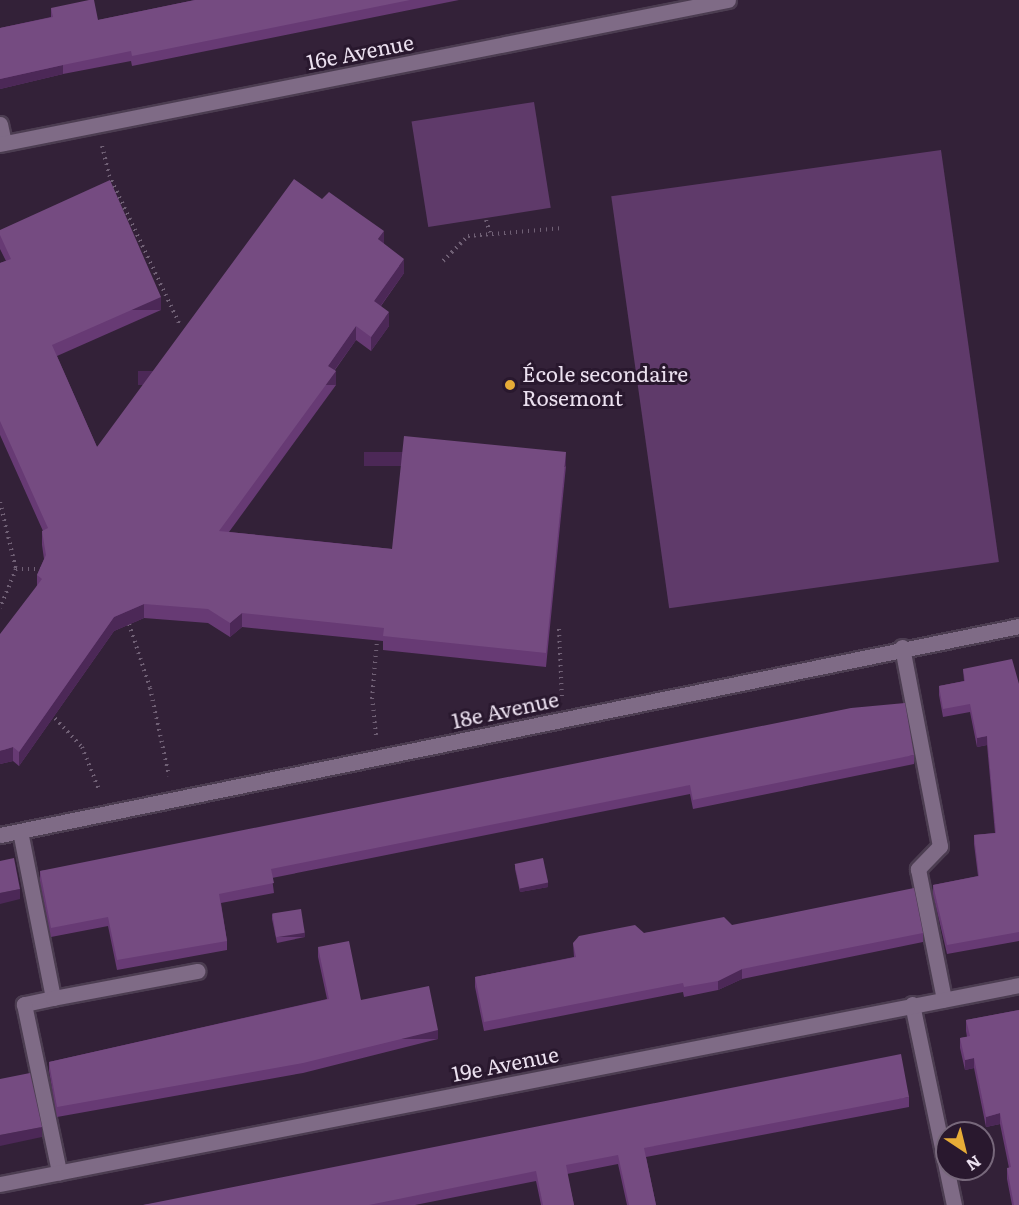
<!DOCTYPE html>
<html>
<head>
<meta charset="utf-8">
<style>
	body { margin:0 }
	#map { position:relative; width:1019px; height:1205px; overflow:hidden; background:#332138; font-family:Literata,serif }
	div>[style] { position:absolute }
	.green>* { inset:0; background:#5f3a6a; transform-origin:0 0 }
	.path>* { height:4px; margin-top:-2px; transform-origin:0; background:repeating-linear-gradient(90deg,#706075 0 1.5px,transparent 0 6px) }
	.roads { filter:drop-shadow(2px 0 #4c3d51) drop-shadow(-2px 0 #4c3d51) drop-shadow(0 2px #4c3d51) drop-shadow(0 -2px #4c3d51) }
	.minor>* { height:15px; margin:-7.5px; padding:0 7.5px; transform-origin:7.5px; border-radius:7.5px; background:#7f6b86 }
	.wall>* { inset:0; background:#673a74 }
	.shaded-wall>* { inset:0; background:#4c2857; transform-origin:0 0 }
	.building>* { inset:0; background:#754b81; transform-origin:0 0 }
	.dots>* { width:16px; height:16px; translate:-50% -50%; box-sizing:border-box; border:3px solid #29182e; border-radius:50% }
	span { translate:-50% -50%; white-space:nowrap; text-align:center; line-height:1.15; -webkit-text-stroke:6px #29182e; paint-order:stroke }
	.street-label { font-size:21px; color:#ebe0ef }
	.poi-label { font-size:21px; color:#ebe0ef }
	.left { translate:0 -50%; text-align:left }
	.north { position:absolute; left:935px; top:1121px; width:60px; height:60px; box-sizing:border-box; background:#29182e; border:2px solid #77687b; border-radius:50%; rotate:145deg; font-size:16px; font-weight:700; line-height:24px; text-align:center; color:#ebe0ef }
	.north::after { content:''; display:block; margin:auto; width:21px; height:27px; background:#e7ac37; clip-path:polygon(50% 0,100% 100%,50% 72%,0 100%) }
</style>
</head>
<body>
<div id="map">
	<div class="green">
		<i style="left:534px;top:102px;width:107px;height:124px;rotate:81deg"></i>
		<i style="left:941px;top:150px;width:416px;height:333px;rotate:82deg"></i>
	</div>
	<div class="path">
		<i style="left:102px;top:146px;width:29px;rotate:76deg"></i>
		<i style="left:109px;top:175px;width:164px;rotate:64.7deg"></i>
		<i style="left:486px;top:220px;width:13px;rotate:72deg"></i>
		<i style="left:443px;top:261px;width:35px;rotate:-45deg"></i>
		<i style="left:468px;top:236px;width:95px;rotate:-4.8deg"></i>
		<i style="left:0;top:502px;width:69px;rotate:76.6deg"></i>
		<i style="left:16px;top:569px;width:42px;rotate:112.3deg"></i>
		<i style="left:16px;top:569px;width:29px"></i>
		<i style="left:129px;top:624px;width:67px;rotate:71.8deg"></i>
		<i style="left:150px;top:688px;width:90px;rotate:77.8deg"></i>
		<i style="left:559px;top:629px;width:68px;rotate:87.5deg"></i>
		<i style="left:51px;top:714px;width:45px;rotate:46.8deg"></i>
		<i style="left:82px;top:747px;width:46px;rotate:68.4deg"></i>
		<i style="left:376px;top:735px;width:36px;rotate:-96deg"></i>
		<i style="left:372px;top:699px;width:58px;rotate:-85.1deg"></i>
	</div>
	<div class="roads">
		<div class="minor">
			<i style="left:0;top:124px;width:19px;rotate:78deg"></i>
			<i style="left:0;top:144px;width:742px;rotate:-11.19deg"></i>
			<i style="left:902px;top:647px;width:203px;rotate:79.2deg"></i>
			<i style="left:940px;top:846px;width:32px;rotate:134deg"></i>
			<i style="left:918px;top:869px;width:133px;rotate:78.7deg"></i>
			<i style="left:20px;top:831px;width:170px;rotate:78.8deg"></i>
			<i style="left:53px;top:998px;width:30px;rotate:168deg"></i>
			<i style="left:24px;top:1004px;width:172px;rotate:78.2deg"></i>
			<i style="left:0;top:835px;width:1040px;rotate:-11.59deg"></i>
			<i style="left:53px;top:998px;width:147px;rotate:-10.6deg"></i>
			<i style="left:912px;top:1004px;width:205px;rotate:78.2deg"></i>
			<i style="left:0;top:1184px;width:1038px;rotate:-11.05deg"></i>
		</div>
	</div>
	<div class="wall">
		<i style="clip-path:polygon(195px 0,459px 0,132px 66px,131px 61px,63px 74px,0 89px,0 28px,51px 17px,51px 8px,98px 20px)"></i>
		<i style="clip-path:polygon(0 230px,161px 310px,57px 356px,97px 447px,384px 244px,404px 273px,381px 306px,389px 326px,371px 351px,356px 340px,335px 370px,336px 385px,229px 532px,392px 549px,566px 466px,546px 667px,383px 650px,383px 641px,242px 627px,230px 637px,208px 623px,144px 618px,114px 631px,19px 766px,13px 761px,0 764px,37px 585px,37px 575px,44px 559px,42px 545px,42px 531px,43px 531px,0 435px,0 263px,6px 261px,0 249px)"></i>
		<i style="clip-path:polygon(963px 669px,1019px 684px,1019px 941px,947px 954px,933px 894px,933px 885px,978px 876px,974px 844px,974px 835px,995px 833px,987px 745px,977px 747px,970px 712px,943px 717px,939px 695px,939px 686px,964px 681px)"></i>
		<i style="clip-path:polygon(914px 755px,914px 764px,693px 809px,690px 794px,272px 878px,274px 893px,221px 903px,227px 941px,227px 950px,117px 970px,108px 926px,51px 937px,40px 881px,40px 871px)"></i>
		<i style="clip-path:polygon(515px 864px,548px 887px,520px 892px,515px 869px)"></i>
		<i style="clip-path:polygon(272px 914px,305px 937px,277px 943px,272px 919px)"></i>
		<i style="clip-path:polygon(732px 925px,923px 933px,923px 942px,742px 979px,718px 990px,684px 997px,683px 992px,484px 1031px,475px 987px,475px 977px,574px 957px,573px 943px,644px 933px)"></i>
		<i style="clip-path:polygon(318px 947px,361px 1000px,438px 1039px,303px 1073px,57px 1117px,49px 1071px,49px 1062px,327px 999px,318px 957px)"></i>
		<i style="clip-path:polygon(1019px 1010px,1019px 1205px,1012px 1205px,1007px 1179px,1007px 1168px,1009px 1168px,1000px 1124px,986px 1127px,974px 1068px,965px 1070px,960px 1048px,960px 1038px,967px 1037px,966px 1031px,966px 1020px)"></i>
		<i style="clip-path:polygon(909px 1097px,909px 1107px,646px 1157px,656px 1205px,627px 1205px,618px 1164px,567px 1174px,574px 1205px,541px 1205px,536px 1181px,415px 1205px,143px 1205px)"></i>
	</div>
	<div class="shaded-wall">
		<i style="clip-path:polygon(63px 65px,63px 74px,0 89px,0 79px)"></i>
		<i style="clip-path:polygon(384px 231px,384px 245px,378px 239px)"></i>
		<i style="clip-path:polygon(404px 259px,404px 273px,374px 315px,374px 301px)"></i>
		<i style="left:161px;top:297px;width:13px;height:119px;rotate:90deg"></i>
		<i style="clip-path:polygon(389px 312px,389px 326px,371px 351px,371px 337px)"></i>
		<i style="clip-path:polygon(356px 326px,356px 340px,328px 379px,328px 366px)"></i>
		<i style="left:336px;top:371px;width:14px;height:198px;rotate:90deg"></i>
		<i style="left:566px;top:452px;width:14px;height:202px;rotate:90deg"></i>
		<i style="clip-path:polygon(144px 604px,144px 618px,114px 631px,19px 766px,19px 752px,114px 617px)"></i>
		<i style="clip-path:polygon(242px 613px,242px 627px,230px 637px,230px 623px)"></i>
		<i style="clip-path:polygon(987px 736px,987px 745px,977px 747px,977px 738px)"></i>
		<i style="clip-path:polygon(13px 747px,13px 761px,0 764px,0 751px)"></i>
		<i style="clip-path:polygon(548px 882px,548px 887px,520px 892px,520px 888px)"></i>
		<i style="clip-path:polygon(20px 889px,20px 899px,0 904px,0 893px)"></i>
		<i style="left:305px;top:933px;width:4px;height:29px;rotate:90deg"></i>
		<i style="clip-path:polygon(742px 969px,742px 979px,718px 990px,718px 981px)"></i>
		<i style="left:438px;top:1030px;width:9px;height:139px;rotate:90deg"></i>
		<i style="clip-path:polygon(974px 1058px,974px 1068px,965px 1070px,965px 1060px)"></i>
		<i style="clip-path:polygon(1000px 1113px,1000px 1124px,986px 1127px,986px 1117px)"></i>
		<i style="clip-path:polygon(42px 1127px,42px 1137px,0 1146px,0 1135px)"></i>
	</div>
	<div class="building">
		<i style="clip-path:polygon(89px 0,94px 0,98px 20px,195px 0,410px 0,132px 56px,131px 51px,63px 65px,0 79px,0 28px,53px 17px,51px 8px)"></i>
		<i style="clip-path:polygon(294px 179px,322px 199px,329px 192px,357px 212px,384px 231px,378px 239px,404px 259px,374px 301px,389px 312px,371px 337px,356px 326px,328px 366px,336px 371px,219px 531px,392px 549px,404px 436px,566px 452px,546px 653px,383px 636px,384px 628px,242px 613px,230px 623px,208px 609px,144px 604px,114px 617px,19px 752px,13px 747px,0 751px,0 634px,42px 579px,37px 575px,46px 555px,42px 531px,48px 528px,0 421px,0 263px,11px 259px,0 235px,0 230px,110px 180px,161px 297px,52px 345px,97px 447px)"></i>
		<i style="clip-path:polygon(1012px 659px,1019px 684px,1019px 932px,947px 945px,933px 885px,979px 876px,974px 835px,996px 833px,987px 736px,977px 738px,970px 704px,943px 709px,939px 686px,965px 681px,963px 669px)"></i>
		<i style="clip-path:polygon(905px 703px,914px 755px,693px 800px,690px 785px,271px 869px,274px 883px,219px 894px,227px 941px,117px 960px,108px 917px,51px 928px,40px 871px,851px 708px)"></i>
		<i style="clip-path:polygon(14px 858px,20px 889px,0 893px,0 861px)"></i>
		<i style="left:543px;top:858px;width:25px;height:29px;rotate:78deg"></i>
		<i style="clip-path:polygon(914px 888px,923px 933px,742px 969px,718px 981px,684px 987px,683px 983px,484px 1022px,475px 977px,576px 957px,573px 943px,579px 936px,635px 925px,644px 933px,724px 917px,732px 925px)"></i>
		<i style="left:301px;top:909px;width:24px;height:29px;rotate:81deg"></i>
		<i style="clip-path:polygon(349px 941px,361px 1000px,429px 986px,438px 1030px,303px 1063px,57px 1107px,49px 1062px,329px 999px,318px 947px)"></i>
		<i style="clip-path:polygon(1019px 1010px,1019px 1205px,1014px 1205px,1007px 1168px,1011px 1167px,1000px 1113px,986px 1117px,974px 1058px,965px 1060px,960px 1038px,970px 1036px,966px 1020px)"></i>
		<i style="clip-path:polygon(901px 1054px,909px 1097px,644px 1148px,656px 1205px,629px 1205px,618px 1155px,566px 1165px,574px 1205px,543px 1205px,536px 1171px,369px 1205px,143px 1205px)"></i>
		<i style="clip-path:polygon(30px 1073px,42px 1127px,0 1135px,0 1079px)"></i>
	</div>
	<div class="dots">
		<i style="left:510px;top:385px;background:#e7ac37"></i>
	</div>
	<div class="street-label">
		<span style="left:360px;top:51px;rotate:-11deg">16e Avenue</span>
		<span style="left:505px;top:709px;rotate:-12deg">18e Avenue</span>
		<span style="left:505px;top:1063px;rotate:-11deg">19e Avenue</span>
	</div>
	<div class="poi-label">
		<span class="left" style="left:522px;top:385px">École secondaire<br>Rosemont</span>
	</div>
	<div class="north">N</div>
</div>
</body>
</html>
